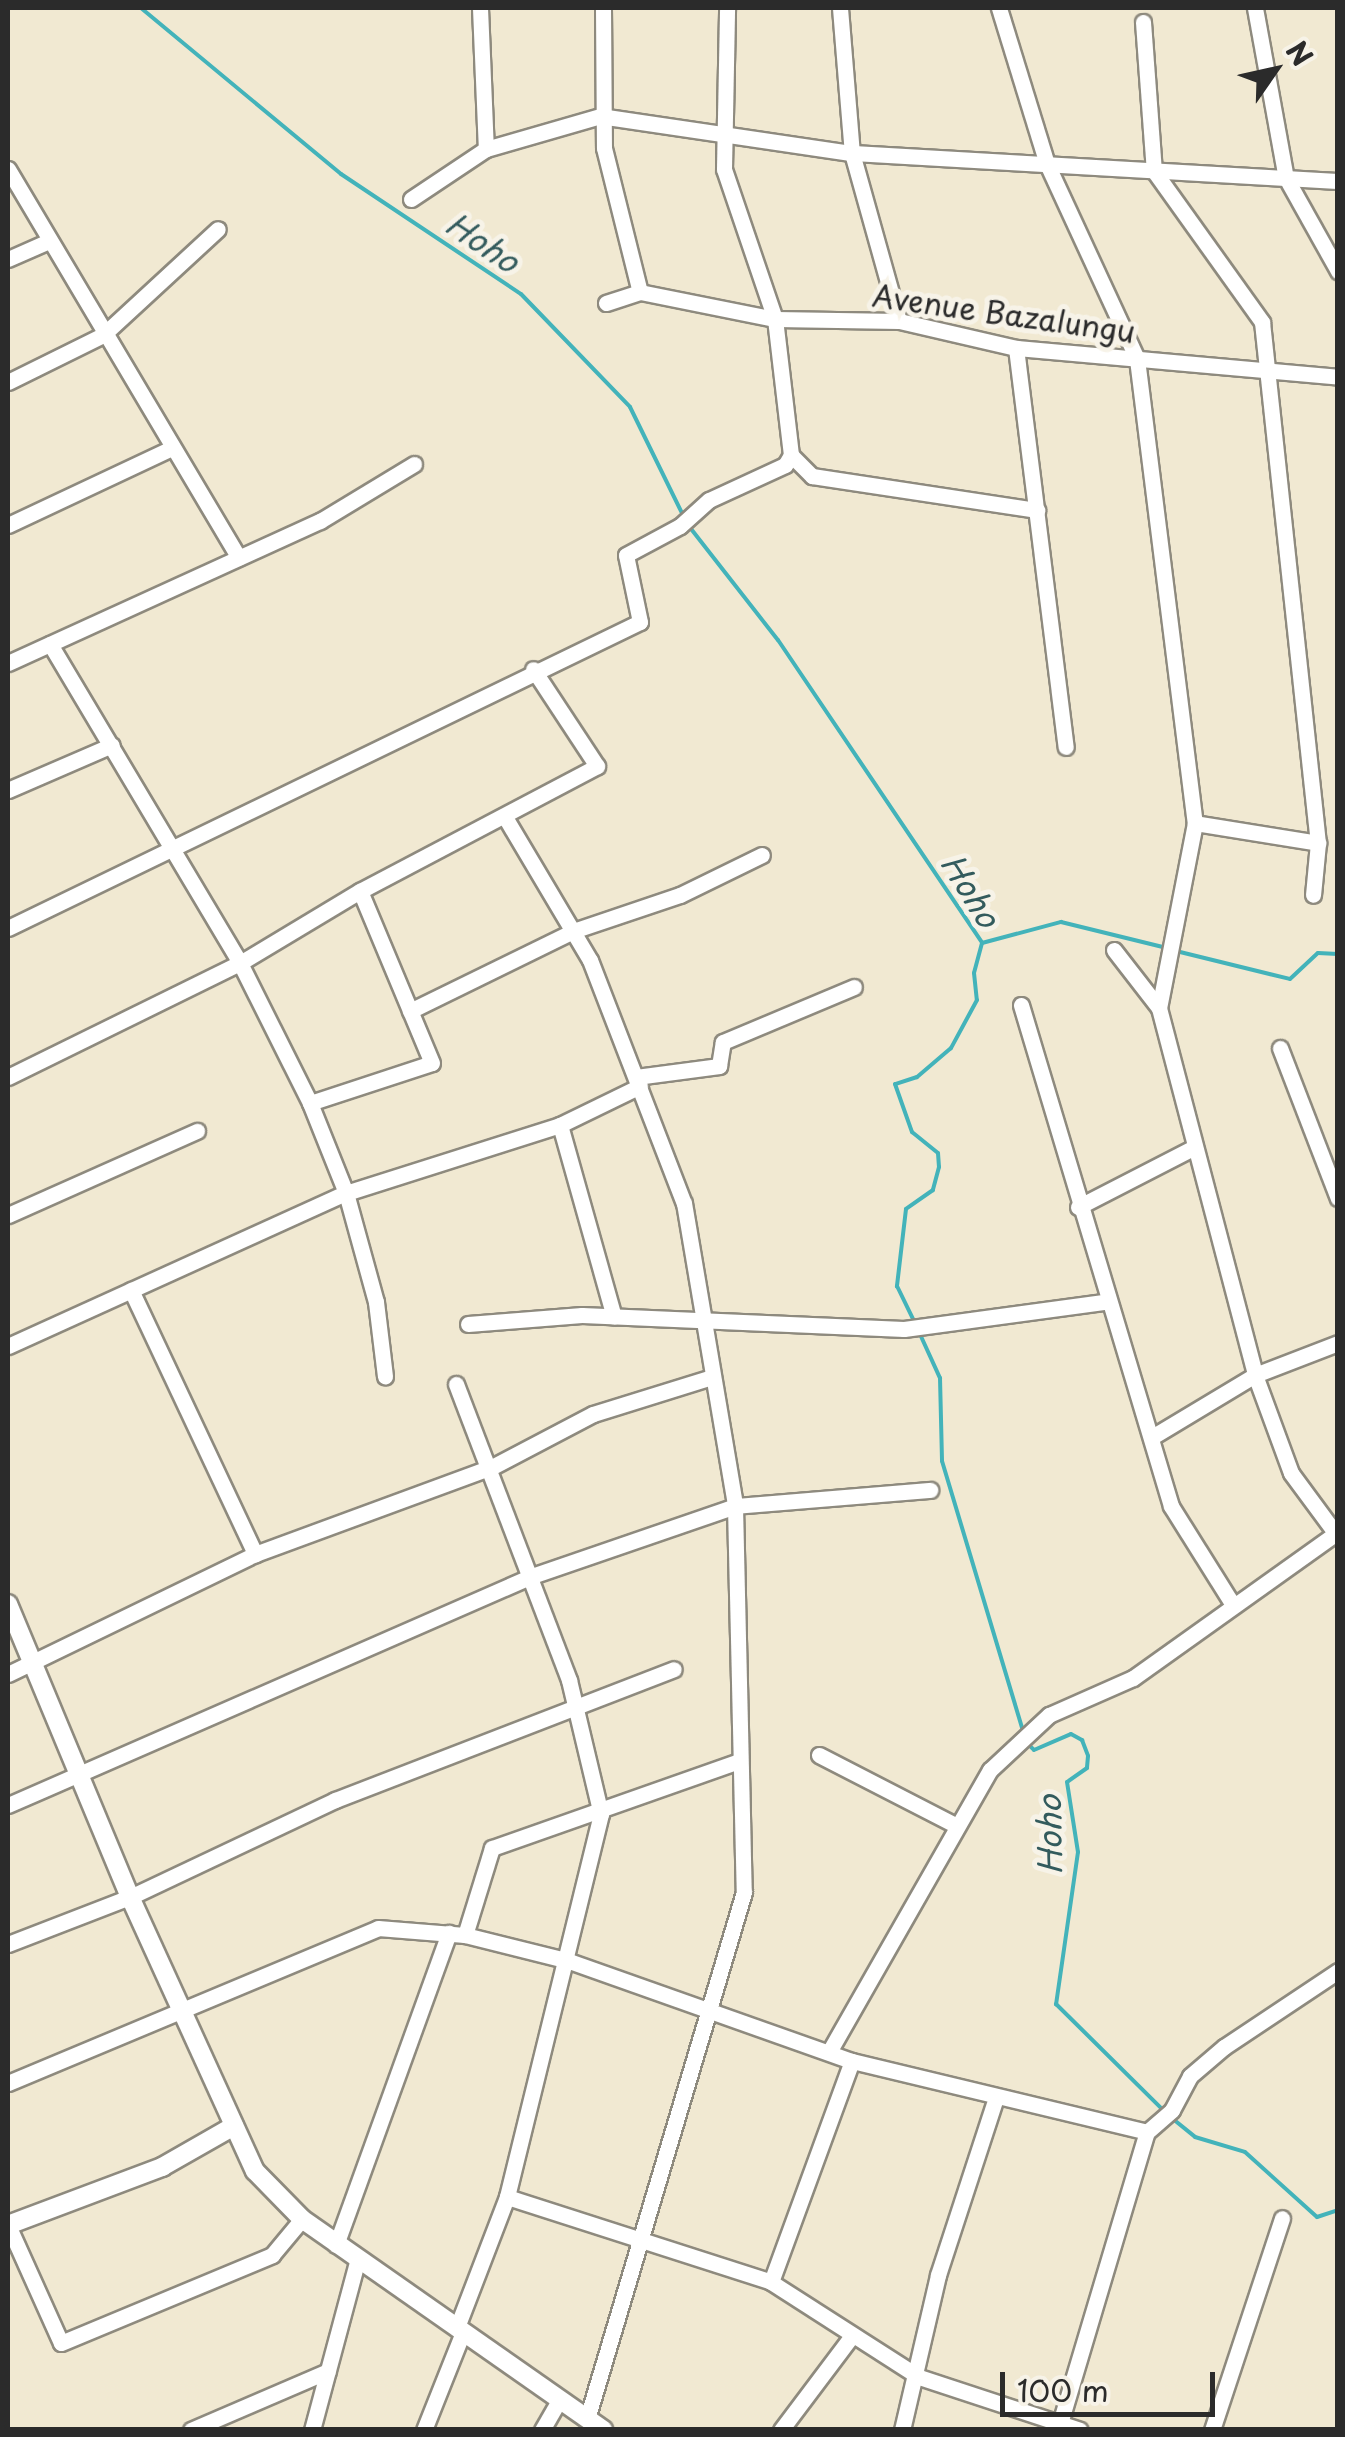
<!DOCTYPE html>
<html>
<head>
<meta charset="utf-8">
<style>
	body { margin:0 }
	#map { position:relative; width:1345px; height:2437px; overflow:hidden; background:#f1e9d2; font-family:"Playpen Sans",sans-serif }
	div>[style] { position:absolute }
	.stream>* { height:4px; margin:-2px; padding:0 2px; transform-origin:2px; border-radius:2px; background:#43b3ba }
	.roads { filter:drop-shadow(2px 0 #8e8a7e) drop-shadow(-2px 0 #8e8a7e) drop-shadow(0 2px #8e8a7e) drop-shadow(0 -2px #8e8a7e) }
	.minor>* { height:15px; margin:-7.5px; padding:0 7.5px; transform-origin:7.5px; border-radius:7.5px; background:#fff }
	.tertiary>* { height:18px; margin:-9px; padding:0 9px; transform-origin:9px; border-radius:9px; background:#fff }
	span { translate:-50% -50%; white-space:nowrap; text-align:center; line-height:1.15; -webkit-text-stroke:10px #f7f3e8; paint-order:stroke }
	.street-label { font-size:30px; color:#2b2b2b }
	.water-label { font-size:32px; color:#335b5d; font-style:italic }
	.frame { position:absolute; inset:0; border:10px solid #2b2b2b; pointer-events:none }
	.north { position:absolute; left:1225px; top:20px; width:100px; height:100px; -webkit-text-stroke:8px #f7f3e8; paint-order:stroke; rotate:56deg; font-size:28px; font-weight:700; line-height:40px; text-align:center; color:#2b2b2b }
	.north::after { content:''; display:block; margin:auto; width:35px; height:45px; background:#2b2b2b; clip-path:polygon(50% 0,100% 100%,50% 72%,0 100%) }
	.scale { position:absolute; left:1000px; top:2372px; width:215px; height:45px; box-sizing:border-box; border:5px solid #2b2b2b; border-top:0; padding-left:12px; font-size:30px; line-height:35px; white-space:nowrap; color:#2b2b2b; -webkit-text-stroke:8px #f7f3e8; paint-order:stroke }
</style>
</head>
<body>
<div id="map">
	<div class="stream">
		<i style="left:141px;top:8px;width:260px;rotate:39.7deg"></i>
		<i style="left:341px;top:174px;width:216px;rotate:33.7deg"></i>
		<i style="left:521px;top:294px;width:157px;rotate:46deg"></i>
		<i style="left:630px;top:407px;width:123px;rotate:63.9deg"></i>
		<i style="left:688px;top:525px;width:146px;rotate:52deg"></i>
		<i style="left:778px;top:640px;width:365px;rotate:56deg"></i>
		<i style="left:982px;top:943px;width:31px;rotate:105deg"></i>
		<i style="left:974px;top:973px;width:27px;rotate:84deg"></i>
		<i style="left:977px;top:1000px;width:55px;rotate:118.4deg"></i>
		<i style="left:951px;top:1048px;width:45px;rotate:139.5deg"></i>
		<i style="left:917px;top:1077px;width:23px;rotate:162deg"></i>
		<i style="left:895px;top:1084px;width:51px;rotate:70.5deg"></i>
		<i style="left:912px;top:1132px;width:33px;rotate:39deg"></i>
		<i style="left:938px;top:1153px;width:14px;rotate:86deg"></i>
		<i style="left:939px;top:1167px;width:24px;rotate:105deg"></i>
		<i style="left:933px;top:1190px;width:33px;rotate:145deg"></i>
		<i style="left:906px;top:1209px;width:78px;rotate:96.7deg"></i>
		<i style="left:897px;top:1286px;width:41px;rotate:64.1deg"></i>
		<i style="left:982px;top:943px;width:82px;rotate:-14.9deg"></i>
		<i style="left:1061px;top:922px;width:109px;rotate:13.8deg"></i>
		<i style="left:1176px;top:951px;width:117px;rotate:13.8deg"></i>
		<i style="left:1290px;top:979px;width:38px;rotate:-43deg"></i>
		<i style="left:1318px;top:953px;width:20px;rotate:3deg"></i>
		<i style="left:919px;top:1332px;width:51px;rotate:65.5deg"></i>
		<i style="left:940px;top:1378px;width:83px;rotate:88.6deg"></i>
		<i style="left:942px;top:1461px;width:282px;rotate:73.3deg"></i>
		<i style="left:1028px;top:1744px;width:8px;rotate:45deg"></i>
		<i style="left:1034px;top:1750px;width:40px;rotate:-23.4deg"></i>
		<i style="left:1071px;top:1734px;width:13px;rotate:29deg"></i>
		<i style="left:1082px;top:1740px;width:17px;rotate:69deg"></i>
		<i style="left:1088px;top:1756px;width:12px;rotate:95deg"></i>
		<i style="left:1087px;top:1768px;width:24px;rotate:145deg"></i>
		<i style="left:1067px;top:1782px;width:71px;rotate:81.1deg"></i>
		<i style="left:1078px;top:1852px;width:154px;rotate:98.2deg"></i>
		<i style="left:1056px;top:2004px;width:149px;rotate:44.7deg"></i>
		<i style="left:1173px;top:2119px;width:28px;rotate:39deg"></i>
		<i style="left:1195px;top:2137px;width:52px;rotate:16.7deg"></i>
		<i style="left:1245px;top:2152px;width:97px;rotate:42.1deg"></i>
		<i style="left:1317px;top:2217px;width:22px;rotate:-18deg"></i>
	</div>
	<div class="roads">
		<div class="minor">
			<i style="left:480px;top:8px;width:141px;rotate:87.6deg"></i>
			<i style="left:603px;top:8px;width:140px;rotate:89.6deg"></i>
			<i style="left:604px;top:148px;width:148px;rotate:76deg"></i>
			<i style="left:840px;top:8px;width:145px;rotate:85.3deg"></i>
			<i style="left:852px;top:153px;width:174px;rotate:74.4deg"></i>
			<i style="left:999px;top:8px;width:163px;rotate:72.9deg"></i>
			<i style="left:1047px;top:164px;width:215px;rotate:65.2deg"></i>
			<i style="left:1137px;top:359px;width:468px;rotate:82.9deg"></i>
			<i style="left:1195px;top:823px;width:188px;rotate:101deg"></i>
			<i style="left:1159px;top:1008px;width:379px;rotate:75.3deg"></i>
			<i style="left:1255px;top:1375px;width:104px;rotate:69.8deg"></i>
			<i style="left:1291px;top:1473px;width:76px;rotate:53.6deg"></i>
			<i style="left:1255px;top:8px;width:173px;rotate:79.7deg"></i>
			<i style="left:1286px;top:178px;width:107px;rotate:60.8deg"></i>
			<i style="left:1143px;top:22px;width:149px;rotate:85.8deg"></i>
			<i style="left:1154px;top:171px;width:186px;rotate:54.4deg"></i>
			<i style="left:1262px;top:322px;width:524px;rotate:83.87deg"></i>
			<i style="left:1318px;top:843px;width:52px;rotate:95.5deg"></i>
			<i style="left:8px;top:169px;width:452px;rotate:59.3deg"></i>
			<i style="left:411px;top:199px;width:90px;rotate:-33.7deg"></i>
			<i style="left:486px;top:149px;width:119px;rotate:-16.1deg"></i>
			<i style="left:600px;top:116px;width:255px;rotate:8.4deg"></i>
			<i style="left:852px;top:153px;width:487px;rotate:3.3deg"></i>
			<i style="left:8px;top:259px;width:45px;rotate:-23.7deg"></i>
			<i style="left:606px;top:303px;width:36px;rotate:-18deg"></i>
			<i style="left:640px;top:292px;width:138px;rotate:11.3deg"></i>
			<i style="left:775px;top:319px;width:124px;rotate:0.9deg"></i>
			<i style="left:899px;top:321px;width:120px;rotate:13deg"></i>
			<i style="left:1016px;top:348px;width:323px;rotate:5.1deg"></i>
			<i style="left:1016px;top:348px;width:402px;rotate:82.9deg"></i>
			<i style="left:8px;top:382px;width:106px;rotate:-26.3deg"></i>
			<i style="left:103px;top:335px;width:156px;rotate:-42.7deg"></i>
			<i style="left:791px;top:455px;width:30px;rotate:45deg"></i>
			<i style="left:812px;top:476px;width:228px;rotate:8.6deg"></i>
			<i style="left:8px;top:525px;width:181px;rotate:-25.2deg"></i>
			<i style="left:50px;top:644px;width:371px;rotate:59.2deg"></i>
			<i style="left:240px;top:963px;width:157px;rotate:63.4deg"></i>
			<i style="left:310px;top:1103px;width:97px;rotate:68.2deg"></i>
			<i style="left:346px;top:1193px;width:113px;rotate:74.6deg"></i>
			<i style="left:376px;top:1302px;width:75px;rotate:83.1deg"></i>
			<i style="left:8px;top:663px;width:343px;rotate:-24.5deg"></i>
			<i style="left:320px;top:521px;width:110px;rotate:-31.2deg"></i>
			<i style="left:8px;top:790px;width:113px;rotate:-23.4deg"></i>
			<i style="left:505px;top:817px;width:166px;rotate:59.3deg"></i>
			<i style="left:590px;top:960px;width:261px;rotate:68.9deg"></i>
			<i style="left:684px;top:1203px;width:307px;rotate:80.4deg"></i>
			<i style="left:735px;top:1506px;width:386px;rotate:88.7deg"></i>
			<i style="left:744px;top:1892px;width:550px;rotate:106.59deg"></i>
			<i style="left:1195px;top:823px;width:125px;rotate:9.2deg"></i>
			<i style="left:8px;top:928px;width:702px;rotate:-25.84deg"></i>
			<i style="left:640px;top:622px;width:68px;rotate:-101.8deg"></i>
			<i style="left:626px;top:555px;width:61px;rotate:-28.2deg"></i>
			<i style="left:680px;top:526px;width:39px;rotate:-42deg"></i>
			<i style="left:709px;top:500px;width:84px;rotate:-24.7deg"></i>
			<i style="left:785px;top:465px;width:12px;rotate:-59deg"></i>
			<i style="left:791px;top:455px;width:137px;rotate:-96.7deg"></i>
			<i style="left:775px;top:319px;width:158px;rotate:-108.8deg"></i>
			<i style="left:724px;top:169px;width:161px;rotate:-88.9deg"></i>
			<i style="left:1114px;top:950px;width:73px;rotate:52.2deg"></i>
			<i style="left:1021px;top:1005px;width:523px;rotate:73.33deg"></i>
			<i style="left:1171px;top:1506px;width:117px;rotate:57.9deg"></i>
			<i style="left:410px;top:1011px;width:182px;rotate:-26.1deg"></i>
			<i style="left:573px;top:931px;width:113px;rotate:-18.6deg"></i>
			<i style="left:680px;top:895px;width:91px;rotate:-26deg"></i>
			<i style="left:1280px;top:1048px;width:161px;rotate:68.9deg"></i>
			<i style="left:8px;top:1077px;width:258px;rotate:-26.2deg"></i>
			<i style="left:240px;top:963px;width:140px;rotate:-31deg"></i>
			<i style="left:360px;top:891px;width:268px;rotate:-27.8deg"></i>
			<i style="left:597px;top:766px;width:116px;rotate:-123.4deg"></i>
			<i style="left:636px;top:1077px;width:84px;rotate:-7.5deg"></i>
			<i style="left:719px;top:1066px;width:24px;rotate:-81deg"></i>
			<i style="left:723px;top:1042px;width:142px;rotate:-22.8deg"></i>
			<i style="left:310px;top:1103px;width:128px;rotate:-18.2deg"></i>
			<i style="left:432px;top:1063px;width:186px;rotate:-112.7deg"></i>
			<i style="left:560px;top:1125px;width:199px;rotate:74.3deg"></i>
			<i style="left:1078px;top:1207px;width:129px;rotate:-27.2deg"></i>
			<i style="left:8px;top:1215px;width:207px;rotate:-24deg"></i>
			<i style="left:131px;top:1290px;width:292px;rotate:64.8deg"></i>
			<i style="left:468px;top:1324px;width:114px;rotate:-4.5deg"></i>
			<i style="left:582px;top:1315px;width:322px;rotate:2.5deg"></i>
			<i style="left:904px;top:1329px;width:203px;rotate:-7.7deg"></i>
			<i style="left:8px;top:1346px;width:371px;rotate:-24.4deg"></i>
			<i style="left:346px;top:1193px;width:225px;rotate:-17.6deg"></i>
			<i style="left:560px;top:1125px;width:89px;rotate:-26deg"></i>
			<i style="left:456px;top:1384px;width:317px;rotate:69.1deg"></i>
			<i style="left:569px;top:1680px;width:138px;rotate:76.6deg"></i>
			<i style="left:601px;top:1814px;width:394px;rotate:103.8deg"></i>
			<i style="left:507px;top:2197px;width:139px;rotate:111deg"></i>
			<i style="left:1152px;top:1437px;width:120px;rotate:-31deg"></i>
			<i style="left:1255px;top:1375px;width:89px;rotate:-21.1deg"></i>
			<i style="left:8px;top:1674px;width:275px;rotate:-25.9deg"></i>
			<i style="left:255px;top:1554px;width:252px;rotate:-20.2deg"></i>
			<i style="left:492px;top:1467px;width:114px;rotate:-27.7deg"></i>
			<i style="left:593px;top:1414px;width:125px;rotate:-17.3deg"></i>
			<i style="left:819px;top:1755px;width:155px;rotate:27.2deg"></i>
			<i style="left:8px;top:1805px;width:572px;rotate:-23.61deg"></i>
			<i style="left:532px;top:1576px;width:215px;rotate:-19deg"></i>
			<i style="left:735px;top:1506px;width:196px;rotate:-4.7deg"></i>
			<i style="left:465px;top:1935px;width:91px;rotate:-72.8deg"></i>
			<i style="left:492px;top:1848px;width:262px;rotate:-19.4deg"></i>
			<i style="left:8px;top:1944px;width:131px;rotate:-21.1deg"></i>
			<i style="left:130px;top:1897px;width:227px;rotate:-25.3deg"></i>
			<i style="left:335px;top:1800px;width:363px;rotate:-21.1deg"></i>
			<i style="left:829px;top:2052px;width:325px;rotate:-60.3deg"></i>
			<i style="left:990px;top:1770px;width:81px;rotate:-43deg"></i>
			<i style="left:1049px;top:1715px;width:92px;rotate:-23.8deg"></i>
			<i style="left:1133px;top:1678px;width:252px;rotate:-35.5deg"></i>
			<i style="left:8px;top:2083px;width:401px;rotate:-22.7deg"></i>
			<i style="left:378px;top:1928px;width:87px;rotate:4.6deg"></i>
			<i style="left:465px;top:1935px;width:107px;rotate:14deg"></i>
			<i style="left:569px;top:1961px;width:300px;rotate:19.5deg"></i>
			<i style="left:852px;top:2061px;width:303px;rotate:13.5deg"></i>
			<i style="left:507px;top:2197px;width:277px;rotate:17.8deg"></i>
			<i style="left:771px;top:2282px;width:176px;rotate:32.7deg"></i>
			<i style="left:919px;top:2377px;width:169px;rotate:18.2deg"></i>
			<i style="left:8px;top:2225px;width:129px;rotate:65.8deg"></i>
			<i style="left:61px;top:2343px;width:229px;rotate:-22.6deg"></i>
			<i style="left:272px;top:2255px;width:47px;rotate:-50.2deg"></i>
			<i style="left:336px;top:2245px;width:332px;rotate:-70.1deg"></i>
			<i style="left:771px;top:2282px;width:235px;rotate:-69.9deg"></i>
			<i style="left:191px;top:2430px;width:149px;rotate:-23.3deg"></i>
			<i style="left:312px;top:2430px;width:178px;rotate:-75deg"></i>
			<i style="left:424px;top:2430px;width:105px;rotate:-68.3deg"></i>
			<i style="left:542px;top:2430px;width:34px;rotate:-60deg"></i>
			<i style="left:781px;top:2430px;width:116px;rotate:-53deg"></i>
			<i style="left:902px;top:2430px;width:159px;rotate:-76.9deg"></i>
			<i style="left:938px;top:2275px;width:183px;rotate:-71.9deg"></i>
			<i style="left:1058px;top:2430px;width:311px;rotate:-73.4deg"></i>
			<i style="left:1147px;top:2132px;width:33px;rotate:-41deg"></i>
			<i style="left:1172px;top:2110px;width:38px;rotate:-62deg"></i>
			<i style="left:1190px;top:2076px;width:45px;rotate:-40.5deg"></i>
			<i style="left:1224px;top:2047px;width:137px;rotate:-33.7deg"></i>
			<i style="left:1212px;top:2430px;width:223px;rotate:-71.7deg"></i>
		</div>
		<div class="tertiary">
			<i style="left:8px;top:1604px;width:317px;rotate:67.4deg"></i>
			<i style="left:130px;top:1897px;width:301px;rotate:65.5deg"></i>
			<i style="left:255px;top:2171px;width:67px;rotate:45.6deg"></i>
			<i style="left:302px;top:2219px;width:368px;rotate:35deg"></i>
			<i style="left:8px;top:2225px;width:165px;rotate:-20.6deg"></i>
			<i style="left:162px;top:2167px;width:83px;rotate:-29.7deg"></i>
		</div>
	</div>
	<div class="street-label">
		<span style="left:1004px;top:313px;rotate:8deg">Avenue Bazalungu</span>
	</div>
	<div class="water-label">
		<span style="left:483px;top:242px;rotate:34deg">Hoho</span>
		<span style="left:971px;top:890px;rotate:58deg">Hoho</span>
		<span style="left:1049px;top:1835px;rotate:-91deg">Hoho</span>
	</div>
	<div class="frame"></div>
	<div class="north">N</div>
	<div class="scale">100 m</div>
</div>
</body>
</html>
